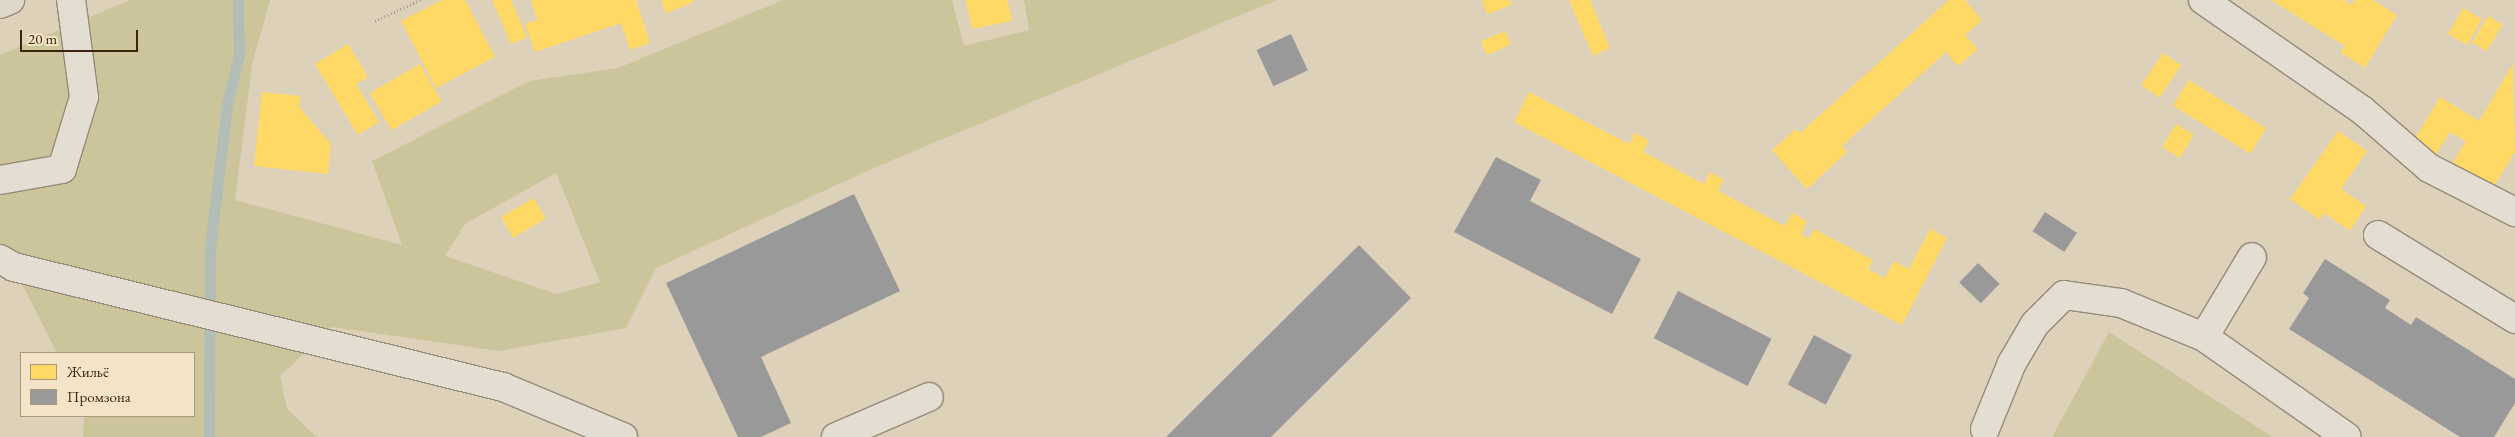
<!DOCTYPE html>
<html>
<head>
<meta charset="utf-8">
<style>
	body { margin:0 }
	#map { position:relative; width:2515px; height:437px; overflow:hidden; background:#ddd1ba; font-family:"EB Garamond",serif }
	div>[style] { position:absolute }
	.green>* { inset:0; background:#ccc59c }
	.homes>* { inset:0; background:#ffd966; transform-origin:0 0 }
	.industry>* { inset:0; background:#999; transform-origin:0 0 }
	.stream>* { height:11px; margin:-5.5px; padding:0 5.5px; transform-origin:5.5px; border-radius:5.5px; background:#b2bdb7 }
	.path>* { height:3px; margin-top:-1.5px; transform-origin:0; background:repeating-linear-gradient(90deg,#a59e93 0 1px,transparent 0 3.5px) }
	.roads { filter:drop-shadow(1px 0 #938a7a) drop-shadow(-1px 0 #938a7a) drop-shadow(0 1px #938a7a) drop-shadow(0 -1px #938a7a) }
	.minor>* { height:28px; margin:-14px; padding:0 14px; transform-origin:14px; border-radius:14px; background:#e4ded2 }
	.major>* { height:28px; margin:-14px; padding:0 14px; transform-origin:14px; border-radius:14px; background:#dfd8ca }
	span { translate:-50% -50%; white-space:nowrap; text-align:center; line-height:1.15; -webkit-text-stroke:5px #f3e4c8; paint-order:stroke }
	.legend { position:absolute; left:20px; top:352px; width:175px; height:65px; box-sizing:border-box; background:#f3e4c8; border:1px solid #a9977e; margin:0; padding:6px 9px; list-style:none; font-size:15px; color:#3b240e }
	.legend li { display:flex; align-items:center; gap:10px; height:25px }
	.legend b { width:25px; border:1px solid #a9977e }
	.scale { position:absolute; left:20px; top:30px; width:118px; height:22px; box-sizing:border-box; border:2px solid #3b240e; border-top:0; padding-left:6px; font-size:15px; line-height:18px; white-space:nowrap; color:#3b240e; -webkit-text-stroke:4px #f3e4c8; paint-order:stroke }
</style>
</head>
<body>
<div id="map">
	<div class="green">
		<i style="clip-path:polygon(evenodd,130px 0,270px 0,252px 65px,235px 200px,402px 245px,372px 161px,529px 81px,618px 68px,783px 0,952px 0,964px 46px,1029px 30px,1024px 0,1277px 0,876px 167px,656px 268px,626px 328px,499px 351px,332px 327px,280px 376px,287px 409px,317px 437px,83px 437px,84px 416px,194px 416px,194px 353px,57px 353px,14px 268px,0 259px,0 55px,130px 0,556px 173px,600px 282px,557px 294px,445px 256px,465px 224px,556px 173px)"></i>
		<i style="clip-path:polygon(2109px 332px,2273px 437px,2052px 437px)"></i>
	</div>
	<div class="homes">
		<i style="clip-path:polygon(442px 0,465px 0,495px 57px,436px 88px,401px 21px)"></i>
		<i style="clip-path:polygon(492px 0,511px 0,527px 37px,511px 44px)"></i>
		<i style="clip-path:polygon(531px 0,636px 0,650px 43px,630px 50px,621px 23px,535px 52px,525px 24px,537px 20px)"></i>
		<i style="clip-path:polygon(661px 0,693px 0,694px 2px,666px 13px)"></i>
		<i style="clip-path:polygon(966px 0,1008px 0,1012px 21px,972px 29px)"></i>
		<i style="clip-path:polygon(1482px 0,1510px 0,1512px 5px,1487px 14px)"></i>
		<i style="clip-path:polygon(1569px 0,1590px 0,1610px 48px,1593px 56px)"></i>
		<i style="clip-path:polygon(1949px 0,1965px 0,1982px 20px,1965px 35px,1978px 49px,1958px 66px,1946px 52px,1842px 146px,1847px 152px,1807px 189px,1772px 150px,1796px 129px,1800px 133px)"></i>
		<i style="clip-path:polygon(2271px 0,2344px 0,2352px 5px,2355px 0,2373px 0,2397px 15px,2365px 68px,2340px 52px,2345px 46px)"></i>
		<i style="left:2463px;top:8px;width:22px;height:30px;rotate:30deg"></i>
		<i style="left:2488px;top:16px;width:17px;height:31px;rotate:31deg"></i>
		<i style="left:1505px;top:31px;width:15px;height:26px;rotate:67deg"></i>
		<i style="clip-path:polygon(348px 44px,368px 77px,356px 84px,379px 122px,358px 135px,315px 64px)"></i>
		<i style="left:2163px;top:53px;width:22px;height:39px;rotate:34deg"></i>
		<i style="left:420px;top:64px;width:43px;height:58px;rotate:60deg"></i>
		<i style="clip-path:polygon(2513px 64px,2515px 152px,2491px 191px,2451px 166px,2466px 141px,2450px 132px,2435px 156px,2413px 142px,2440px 97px,2479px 121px)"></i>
		<i style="left:2189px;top:80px;width:91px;height:30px;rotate:32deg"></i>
		<i style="clip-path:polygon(262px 92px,300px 96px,299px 107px,331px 144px,328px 174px,254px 166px)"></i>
		<i style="clip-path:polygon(1529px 92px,1629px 144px,1635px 133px,1649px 140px,1643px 152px,1704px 184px,1710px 172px,1724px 180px,1718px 191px,1785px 226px,1792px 213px,1807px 221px,1801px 234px,1809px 239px,1814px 229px,1873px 260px,1868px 269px,1885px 278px,1894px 261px,1909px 269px,1930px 229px,1947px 238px,1902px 325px,1514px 122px)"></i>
		<i style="left:2176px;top:124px;width:21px;height:27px;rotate:31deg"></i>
		<i style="clip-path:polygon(2338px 131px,2367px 151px,2341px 189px,2366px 206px,2350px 231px,2324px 213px,2320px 220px,2290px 199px)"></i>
		<i style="left:534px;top:198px;width:24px;height:38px;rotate:60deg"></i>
	</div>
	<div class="industry">
		<i style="left:1291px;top:34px;width:40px;height:38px;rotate:65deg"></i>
		<i style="clip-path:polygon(1496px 157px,1541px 180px,1530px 201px,1641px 259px,1612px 314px,1454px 232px)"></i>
		<i style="clip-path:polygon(854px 194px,900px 291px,761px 357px,791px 423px,761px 437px,738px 437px,666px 283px)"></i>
		<i style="left:2045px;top:212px;width:38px;height:23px;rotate:33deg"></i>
		<i style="clip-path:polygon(1359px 245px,1411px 298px,1271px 437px,1166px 437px)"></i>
		<i style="clip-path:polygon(2325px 259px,2390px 300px,2385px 308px,2411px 325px,2416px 317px,2515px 379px,2515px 403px,2494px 437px,2460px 437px,2289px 329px,2309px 298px,2303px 293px)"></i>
		<i style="left:1978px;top:263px;width:30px;height:27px;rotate:44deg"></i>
		<i style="left:1678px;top:291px;width:105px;height:53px;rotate:27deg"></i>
		<i style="left:1814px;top:335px;width:43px;height:56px;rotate:28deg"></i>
	</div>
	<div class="stream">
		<i style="left:209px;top:437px;width:188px;rotate:-89.7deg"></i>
		<i style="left:210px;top:249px;width:145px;rotate:-83.3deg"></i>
		<i style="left:227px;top:105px;width:52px;rotate:-76.8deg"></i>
		<i style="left:239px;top:54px;width:54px;rotate:-91.1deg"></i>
	</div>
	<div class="path">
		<i style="left:375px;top:21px;width:50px;rotate:-25deg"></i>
	</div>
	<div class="roads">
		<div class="minor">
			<i style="left:2203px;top:0;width:193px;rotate:34.7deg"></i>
			<i style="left:2362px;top:110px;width:89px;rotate:40.9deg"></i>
			<i style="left:2429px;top:168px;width:97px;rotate:27.1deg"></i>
			<i style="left:0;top:180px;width:63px;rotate:-10.1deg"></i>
			<i style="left:62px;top:169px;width:75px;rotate:-73deg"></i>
			<i style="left:84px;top:97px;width:98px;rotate:-97.6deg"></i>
			<i style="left:2378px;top:235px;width:161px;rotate:31.5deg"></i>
			<i style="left:0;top:259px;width:16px;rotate:30deg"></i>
			<i style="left:14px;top:267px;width:504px;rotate:13.79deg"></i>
			<i style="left:503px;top:387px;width:130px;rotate:22.6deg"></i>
			<i style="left:2204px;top:337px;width:93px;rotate:-59deg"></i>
			<i style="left:1985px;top:429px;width:71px;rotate:-67.8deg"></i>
			<i style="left:2012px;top:363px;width:45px;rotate:-59.5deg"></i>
			<i style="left:2035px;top:324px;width:41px;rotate:-45deg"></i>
			<i style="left:2064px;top:295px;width:58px;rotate:8deg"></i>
			<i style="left:2121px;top:303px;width:90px;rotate:22.3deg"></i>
			<i style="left:2204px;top:337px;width:174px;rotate:35deg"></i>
			<i style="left:836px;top:437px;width:101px;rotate:-23.3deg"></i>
		</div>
		<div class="major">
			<i style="left:0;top:4px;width:11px;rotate:-22deg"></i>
		</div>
	</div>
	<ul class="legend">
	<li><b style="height:14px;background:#ffd966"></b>Жильё</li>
	<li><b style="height:14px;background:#999"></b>Промзона</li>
	</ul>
	<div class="scale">20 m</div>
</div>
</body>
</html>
